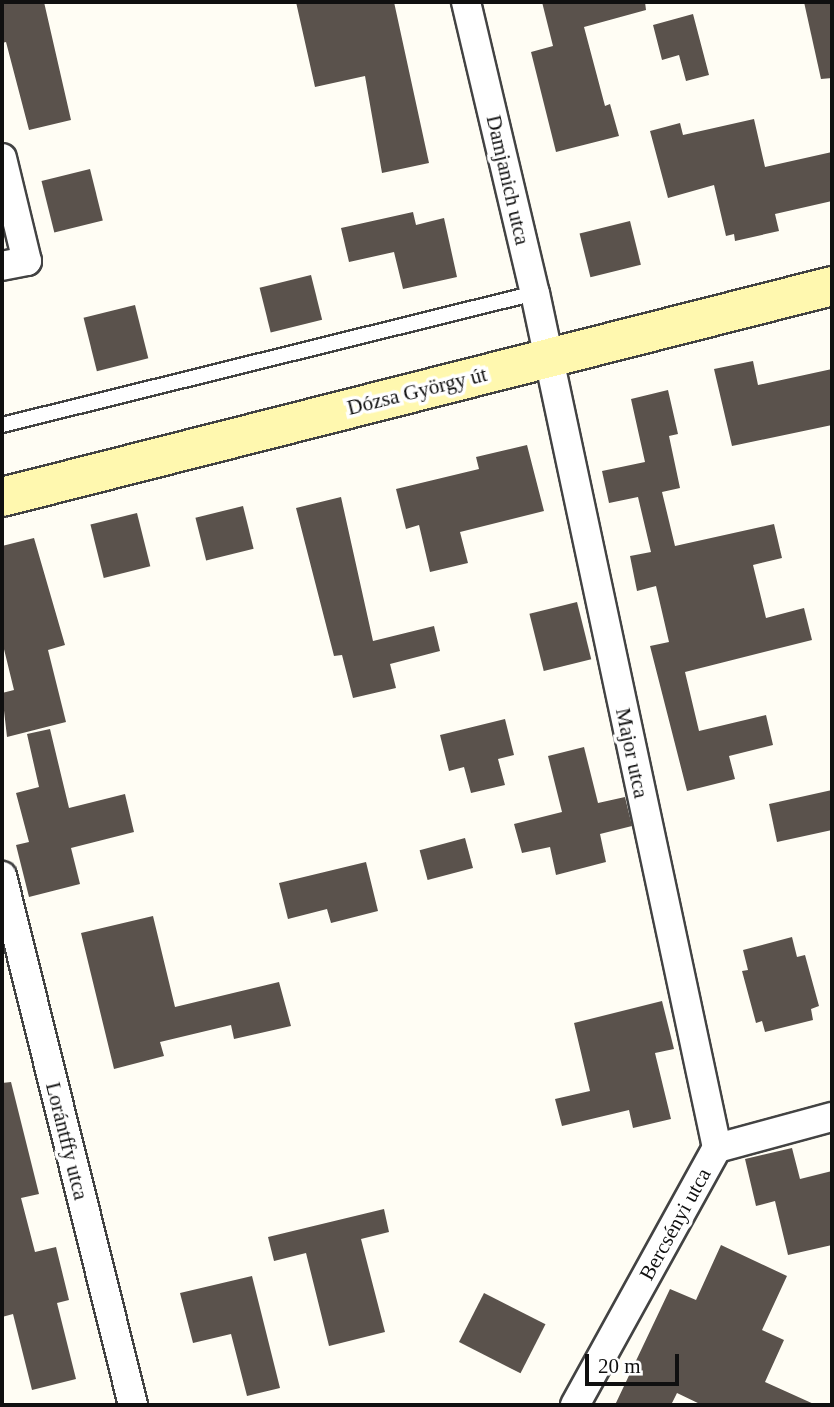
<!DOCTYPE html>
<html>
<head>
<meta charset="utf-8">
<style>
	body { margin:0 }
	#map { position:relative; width:834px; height:1407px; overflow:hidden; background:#fffdf4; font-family:Georgia,serif }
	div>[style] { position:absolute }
	.building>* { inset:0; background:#5a524c; transform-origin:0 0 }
	.roads { filter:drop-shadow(2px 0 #434343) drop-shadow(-2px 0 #434343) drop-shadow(0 2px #434343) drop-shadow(0 -2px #434343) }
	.lane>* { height:14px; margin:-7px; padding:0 7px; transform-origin:7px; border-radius:7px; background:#fff }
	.street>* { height:28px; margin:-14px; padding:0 14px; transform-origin:14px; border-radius:14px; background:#fff }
	.secondary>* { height:38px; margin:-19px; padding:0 19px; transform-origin:19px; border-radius:19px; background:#fff8af }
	span { translate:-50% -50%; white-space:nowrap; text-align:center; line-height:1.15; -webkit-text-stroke:7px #fff; paint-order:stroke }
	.street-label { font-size:21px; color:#101010 }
	.frame { position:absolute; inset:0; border:4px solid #101010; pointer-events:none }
	.scale { position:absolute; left:585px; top:1354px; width:94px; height:32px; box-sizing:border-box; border:4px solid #101010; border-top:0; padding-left:9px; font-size:21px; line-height:24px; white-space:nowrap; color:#101010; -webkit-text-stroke:5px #fff; paint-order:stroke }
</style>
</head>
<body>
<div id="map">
	<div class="building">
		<i style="clip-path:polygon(2px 2px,44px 2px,71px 120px,29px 130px,6px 42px,2px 43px)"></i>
		<i style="clip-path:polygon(296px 2px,394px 2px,429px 163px,382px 173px,365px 76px,315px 87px)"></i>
		<i style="clip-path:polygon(542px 2px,645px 2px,646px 10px,584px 27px,605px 106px,610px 104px,619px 136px,556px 152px,531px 52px,553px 46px)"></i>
		<i style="clip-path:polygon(804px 2px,832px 2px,832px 78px,821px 79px)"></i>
		<i style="clip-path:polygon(693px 14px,709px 75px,686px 81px,679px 55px,662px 60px,653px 25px)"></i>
		<i style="clip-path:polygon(754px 119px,765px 167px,832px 152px,832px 201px,775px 214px,779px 231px,735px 241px,734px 234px,726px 236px,714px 185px,668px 198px,650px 131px,680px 123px,683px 135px)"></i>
		<i style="left:90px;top:169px;width:53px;height:50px;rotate:76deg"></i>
		<i style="clip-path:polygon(413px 212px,416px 225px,444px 218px,457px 277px,403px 289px,394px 252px,349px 262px,341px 228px)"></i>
		<i style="left:630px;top:221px;width:45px;height:52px;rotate:76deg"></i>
		<i style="left:311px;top:275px;width:46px;height:53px;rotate:76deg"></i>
		<i style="left:135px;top:305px;width:55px;height:53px;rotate:76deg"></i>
		<i style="clip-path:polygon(753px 361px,758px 385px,832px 369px,832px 425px,732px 446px,714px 369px)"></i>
		<i style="clip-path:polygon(668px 390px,678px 434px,669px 436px,680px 488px,662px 492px,675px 546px,774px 524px,782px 558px,753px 565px,766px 618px,804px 608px,812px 640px,685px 672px,699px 731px,766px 715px,773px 745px,729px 756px,735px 779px,687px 791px,650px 646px,669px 642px,656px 586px,637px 591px,630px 556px,651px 552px,638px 497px,609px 503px,602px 471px,645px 462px,631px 399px)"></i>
		<i style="clip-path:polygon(527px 445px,544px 511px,460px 532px,468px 563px,430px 572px,419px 525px,406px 529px,396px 489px,479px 469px,476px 457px)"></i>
		<i style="clip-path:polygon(341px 497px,373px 641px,434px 626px,440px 651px,390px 664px,396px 688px,353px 698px,342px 655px,334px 656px,296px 508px)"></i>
		<i style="left:243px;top:506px;width:44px;height:49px;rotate:76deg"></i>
		<i style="left:137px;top:513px;width:55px;height:48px;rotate:76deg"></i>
		<i style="clip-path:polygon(34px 538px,65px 645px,48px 650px,66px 722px,7px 737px,2px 693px,14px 690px,2px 641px,2px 546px)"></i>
		<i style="left:577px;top:602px;width:59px;height:49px;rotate:76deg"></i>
		<i style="clip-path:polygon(505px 719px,514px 755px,498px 759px,505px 785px,471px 793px,464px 767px,449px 771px,440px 735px)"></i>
		<i style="clip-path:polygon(50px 729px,69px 808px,125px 794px,134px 832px,71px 848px,80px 884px,29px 897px,16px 845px,29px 842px,16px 793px,39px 787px,27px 734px)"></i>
		<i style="clip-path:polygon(584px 747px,598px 803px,625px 797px,632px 826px,600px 834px,606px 862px,556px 875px,550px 847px,522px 853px,514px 824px,562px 812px,548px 756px)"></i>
		<i style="clip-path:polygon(832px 790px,832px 830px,777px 842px,769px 804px)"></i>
		<i style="left:465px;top:838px;width:31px;height:47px;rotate:75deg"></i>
		<i style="clip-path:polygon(366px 862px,378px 911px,331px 923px,327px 909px,288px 919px,279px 883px)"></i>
		<i style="clip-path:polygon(153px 916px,175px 1007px,279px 982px,291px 1026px,234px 1039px,231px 1025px,160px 1042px,164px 1056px,114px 1069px,81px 933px)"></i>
		<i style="clip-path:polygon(792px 937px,797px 957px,805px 955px,819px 1006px,811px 1009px,813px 1020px,765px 1032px,762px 1021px,756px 1023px,742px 971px,748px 970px,743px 950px)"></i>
		<i style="clip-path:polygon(662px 1001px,674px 1049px,655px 1053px,671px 1119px,633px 1128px,629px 1110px,562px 1126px,555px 1099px,590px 1091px,574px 1023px)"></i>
		<i style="clip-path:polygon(11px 1082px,39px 1194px,21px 1198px,35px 1252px,56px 1247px,69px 1300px,57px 1303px,76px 1379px,32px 1390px,13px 1314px,2px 1317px,2px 1083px)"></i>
		<i style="clip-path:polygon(792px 1148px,800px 1179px,832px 1171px,832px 1245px,788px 1255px,775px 1201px,756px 1206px,745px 1159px)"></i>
		<i style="clip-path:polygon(384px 1209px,389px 1232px,361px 1239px,385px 1332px,329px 1346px,306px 1253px,274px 1261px,268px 1237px)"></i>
		<i style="clip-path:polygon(721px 1245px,787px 1276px,762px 1330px,784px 1340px,765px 1382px,816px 1405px,702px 1405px,677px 1393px,671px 1405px,615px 1405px,670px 1289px,696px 1300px)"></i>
		<i style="clip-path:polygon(252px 1276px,280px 1388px,247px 1396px,231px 1334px,193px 1343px,180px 1293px)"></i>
		<i style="left:484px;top:1293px;width:69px;height:55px;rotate:27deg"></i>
	</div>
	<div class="roads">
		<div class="lane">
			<i style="left:2px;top:425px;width:549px;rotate:-13.91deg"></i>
		</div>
		<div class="street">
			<i style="left:466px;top:2px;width:299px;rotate:76.7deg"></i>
			<i style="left:535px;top:293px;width:874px;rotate:77.98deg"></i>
			<i style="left:2px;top:158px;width:106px;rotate:76.4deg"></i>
			<i style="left:27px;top:261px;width:25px;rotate:169deg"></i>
			<i style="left:2px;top:876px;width:545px;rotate:76.09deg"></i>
			<i style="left:575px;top:1405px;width:294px;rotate:-61.1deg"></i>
			<i style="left:717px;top:1148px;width:119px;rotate:-15.1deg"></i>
		</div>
		<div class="secondary">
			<i style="left:2px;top:497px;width:856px;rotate:-14.26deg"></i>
		</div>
	</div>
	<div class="street-label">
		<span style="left:508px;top:180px;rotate:77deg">Damjanich utca</span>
		<span style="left:417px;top:391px;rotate:-14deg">Dózsa György út</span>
		<span style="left:632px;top:753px;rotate:78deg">Major utca</span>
		<span style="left:67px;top:1141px;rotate:76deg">Lorántffy utca</span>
		<span style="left:675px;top:1224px;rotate:-61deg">Bercsényi utca</span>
	</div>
	<div class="frame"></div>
	<div class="scale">20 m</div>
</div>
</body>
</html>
